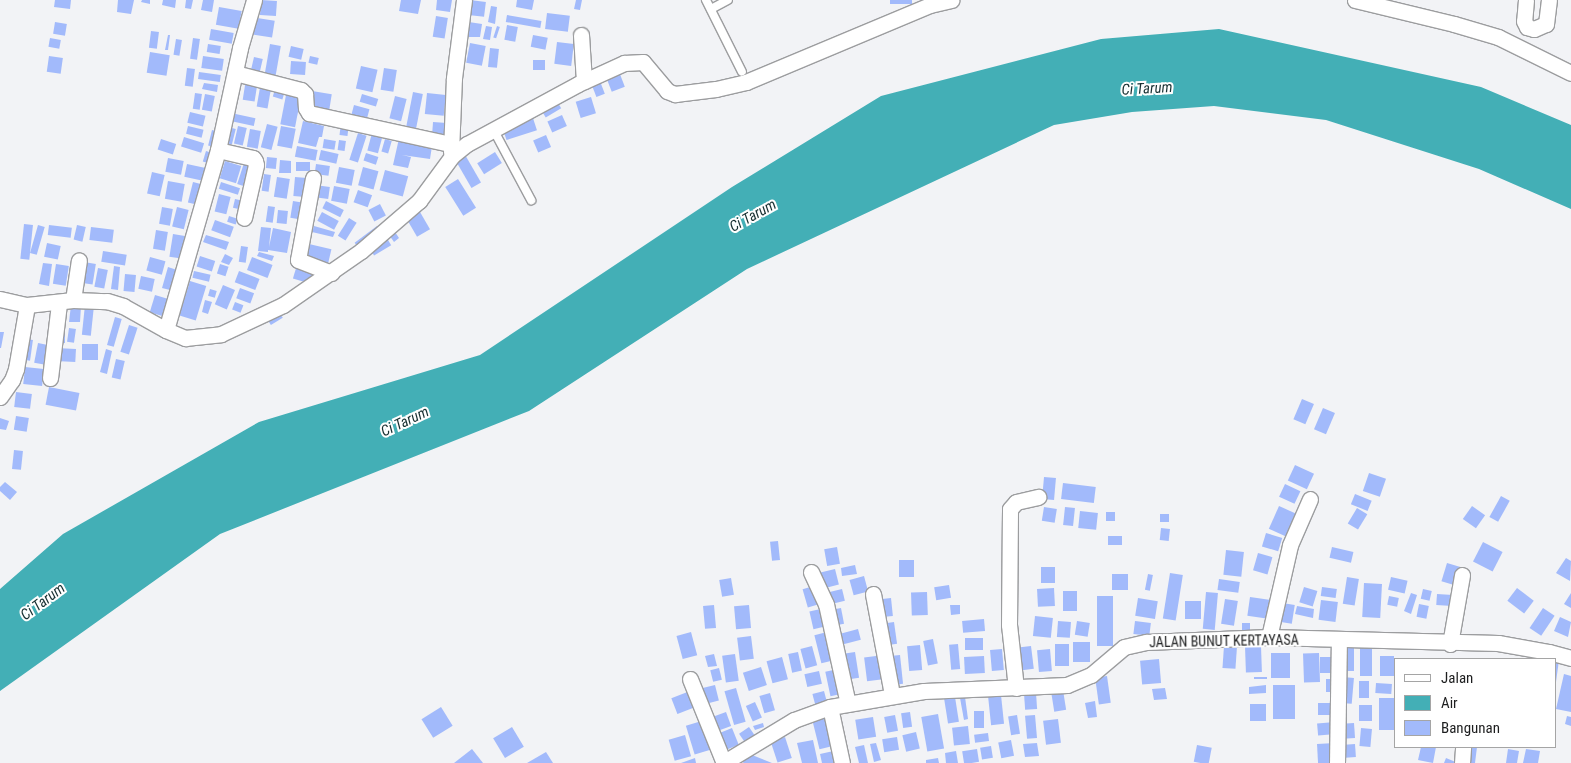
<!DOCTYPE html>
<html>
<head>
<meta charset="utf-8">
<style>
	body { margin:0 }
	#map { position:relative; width:1571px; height:763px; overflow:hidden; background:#f2f3f6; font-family:"Roboto Condensed",sans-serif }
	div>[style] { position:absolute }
	.water>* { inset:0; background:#43afb6 }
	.building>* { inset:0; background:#a2bafb; transform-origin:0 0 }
	.roads { filter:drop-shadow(1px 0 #9c9d9f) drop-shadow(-1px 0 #9c9d9f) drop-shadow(0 1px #9c9d9f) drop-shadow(0 -1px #9c9d9f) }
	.lane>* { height:8px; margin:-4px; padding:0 4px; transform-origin:4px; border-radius:4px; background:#fff }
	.street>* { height:15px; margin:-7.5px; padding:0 7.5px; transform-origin:7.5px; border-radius:7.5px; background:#fff }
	span { translate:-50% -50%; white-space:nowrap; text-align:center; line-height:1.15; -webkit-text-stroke:4px #fff; paint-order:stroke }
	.street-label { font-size:14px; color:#1d1e1f }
	.water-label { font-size:15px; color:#183032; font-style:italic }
	.legend { position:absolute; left:1394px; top:658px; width:162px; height:90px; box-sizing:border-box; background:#fff; border:1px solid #a5a5a5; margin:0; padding:6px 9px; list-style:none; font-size:15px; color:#1d1e1f }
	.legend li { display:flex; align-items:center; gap:10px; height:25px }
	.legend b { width:25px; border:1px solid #a5a5a5 }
</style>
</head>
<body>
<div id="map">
	<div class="water">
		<i style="clip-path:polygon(1219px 29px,1481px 87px,1571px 125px,1571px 209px,1479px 169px,1326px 120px,1214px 106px,1132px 112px,1054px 125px,747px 269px,529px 411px,220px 534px,0 691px,0 589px,63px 534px,259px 422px,480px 355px,732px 187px,881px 96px,1101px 39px)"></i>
	</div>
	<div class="building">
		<i style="clip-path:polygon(55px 0,71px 0,70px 9px,54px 7px)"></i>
		<i style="clip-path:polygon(118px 0,134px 0,131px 14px,117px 12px)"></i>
		<i style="clip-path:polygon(142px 0,150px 0,150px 4px,141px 2px)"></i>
		<i style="clip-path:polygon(163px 0,176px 0,175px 8px,162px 5px)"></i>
		<i style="clip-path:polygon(186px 0,193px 0,191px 9px,185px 8px)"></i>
		<i style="clip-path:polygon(203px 0,214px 0,212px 12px,201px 10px)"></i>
		<i style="left:261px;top:0;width:16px;height:15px;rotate:4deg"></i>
		<i style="clip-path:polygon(401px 0,421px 0,418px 14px,399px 11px)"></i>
		<i style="clip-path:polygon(437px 0,452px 0,450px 12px,436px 10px)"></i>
		<i style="left:470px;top:0;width:16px;height:15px;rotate:7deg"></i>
		<i style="clip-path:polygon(517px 0,534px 0,532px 10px,516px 7px)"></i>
		<i style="clip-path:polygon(576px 0,582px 0,580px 10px,574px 9px)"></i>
		<i style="left:890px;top:0;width:22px;height:4px"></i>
		<i style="clip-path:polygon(491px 6px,497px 7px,495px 24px,488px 22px)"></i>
		<i style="left:219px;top:7px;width:23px;height:18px;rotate:10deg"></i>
		<i style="left:547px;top:13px;width:23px;height:16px;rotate:7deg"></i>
		<i style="left:507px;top:15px;width:35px;height:7px;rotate:10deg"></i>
		<i style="left:436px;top:16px;width:12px;height:21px;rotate:9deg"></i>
		<i style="left:251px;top:17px;width:24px;height:17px;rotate:9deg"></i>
		<i style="clip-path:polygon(462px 21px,482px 24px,480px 37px,460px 37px)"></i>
		<i style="left:55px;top:22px;width:12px;height:12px;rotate:9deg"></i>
		<i style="left:507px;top:25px;width:11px;height:15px;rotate:10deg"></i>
		<i style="clip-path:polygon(486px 26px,492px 27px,490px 40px,483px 39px)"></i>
		<i style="left:497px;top:26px;width:3px;height:12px;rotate:18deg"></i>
		<i style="left:211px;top:29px;width:23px;height:11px;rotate:10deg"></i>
		<i style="left:151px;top:31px;width:8px;height:17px;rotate:7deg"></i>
		<i style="clip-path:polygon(168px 35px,170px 35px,168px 50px,165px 50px)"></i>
		<i style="left:533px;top:35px;width:15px;height:12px;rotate:11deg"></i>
		<i style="left:50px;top:38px;width:11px;height:9px;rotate:10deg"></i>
		<i style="left:193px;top:38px;width:7px;height:21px;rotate:8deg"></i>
		<i style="left:176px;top:39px;width:6px;height:16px;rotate:9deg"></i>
		<i style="left:557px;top:42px;width:17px;height:22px;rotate:7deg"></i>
		<i style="left:470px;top:43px;width:16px;height:20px;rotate:11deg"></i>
		<i style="left:208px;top:44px;width:13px;height:8px;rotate:9deg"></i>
		<i style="left:270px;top:44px;width:11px;height:34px;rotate:10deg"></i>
		<i style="left:291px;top:46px;width:13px;height:11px;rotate:13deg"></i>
		<i style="left:490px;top:48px;width:9px;height:19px;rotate:6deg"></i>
		<i style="left:150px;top:52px;width:20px;height:21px;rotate:9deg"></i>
		<i style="left:49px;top:56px;width:14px;height:16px;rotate:8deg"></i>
		<i style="left:203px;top:56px;width:21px;height:12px;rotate:8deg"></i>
		<i style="left:310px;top:56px;width:9px;height:7px;rotate:13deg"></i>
		<i style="left:254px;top:57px;width:9px;height:18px;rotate:13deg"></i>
		<i style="left:533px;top:60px;width:12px;height:10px"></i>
		<i style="left:291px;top:61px;width:15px;height:13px;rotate:4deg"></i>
		<i style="left:361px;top:66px;width:17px;height:23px;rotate:13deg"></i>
		<i style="left:187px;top:68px;width:8px;height:18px;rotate:7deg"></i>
		<i style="left:384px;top:68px;width:13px;height:22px;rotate:9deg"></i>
		<i style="left:618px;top:69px;width:19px;height:14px;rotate:69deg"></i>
		<i style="left:199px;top:72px;width:22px;height:7px;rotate:8deg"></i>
		<i style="left:598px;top:76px;width:19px;height:9px;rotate:69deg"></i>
		<i style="left:246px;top:79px;width:12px;height:21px;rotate:9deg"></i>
		<i style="left:261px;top:82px;width:11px;height:25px;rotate:10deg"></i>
		<i style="clip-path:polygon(204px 83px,218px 85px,217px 92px,202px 89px)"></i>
		<i style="left:276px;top:86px;width:10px;height:11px;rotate:17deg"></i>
		<i style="left:287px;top:90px;width:15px;height:35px;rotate:11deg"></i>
		<i style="left:312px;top:91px;width:20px;height:16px;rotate:9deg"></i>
		<i style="left:413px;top:92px;width:10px;height:35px;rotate:11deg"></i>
		<i style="left:195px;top:93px;width:7px;height:16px;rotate:8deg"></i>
		<i style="left:427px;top:93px;width:19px;height:21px;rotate:6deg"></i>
		<i style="left:205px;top:94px;width:10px;height:16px;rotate:11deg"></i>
		<i style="left:362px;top:94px;width:17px;height:8px;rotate:17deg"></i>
		<i style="left:395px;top:96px;width:12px;height:23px;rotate:14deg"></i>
		<i style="left:591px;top:97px;width:17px;height:16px;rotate:73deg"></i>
		<i style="left:555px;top:98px;width:12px;height:18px;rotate:59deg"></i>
		<i style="left:354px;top:105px;width:16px;height:11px;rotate:15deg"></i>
		<i style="left:190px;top:112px;width:16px;height:11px;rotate:14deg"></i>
		<i style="left:231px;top:113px;width:25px;height:8px;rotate:12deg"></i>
		<i style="left:532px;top:115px;width:16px;height:32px;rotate:72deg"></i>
		<i style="left:562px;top:115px;width:12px;height:16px;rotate:66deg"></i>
		<i style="clip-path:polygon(303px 121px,324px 126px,322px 137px,319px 137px,316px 147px,298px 143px)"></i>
		<i style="left:433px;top:122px;width:14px;height:12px;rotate:4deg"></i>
		<i style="left:341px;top:123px;width:8px;height:12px;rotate:7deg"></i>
		<i style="left:267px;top:124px;width:11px;height:24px;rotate:15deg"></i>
		<i style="left:188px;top:126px;width:16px;height:8px;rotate:14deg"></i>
		<i style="left:238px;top:126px;width:9px;height:18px;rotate:13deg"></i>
		<i style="left:281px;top:126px;width:15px;height:20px;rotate:11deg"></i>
		<i style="left:228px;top:127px;width:8px;height:16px;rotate:14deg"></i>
		<i style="left:250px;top:129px;width:11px;height:18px;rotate:10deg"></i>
		<i style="left:212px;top:130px;width:8px;height:16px;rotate:14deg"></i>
		<i style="left:358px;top:133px;width:9px;height:28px;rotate:18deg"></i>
		<i style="left:372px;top:133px;width:11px;height:18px;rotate:15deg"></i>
		<i style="clip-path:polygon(400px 134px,433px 140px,430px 159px,402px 155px,411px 157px,408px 168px,393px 165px)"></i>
		<i style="left:546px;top:135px;width:13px;height:14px;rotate:67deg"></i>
		<i style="left:184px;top:137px;width:21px;height:10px;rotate:17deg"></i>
		<i style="left:161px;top:139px;width:16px;height:11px;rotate:18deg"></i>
		<i style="left:324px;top:139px;width:12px;height:9px;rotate:9deg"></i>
		<i style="left:385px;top:139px;width:7px;height:13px;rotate:16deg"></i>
		<i style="left:339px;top:140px;width:7px;height:10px;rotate:8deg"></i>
		<i style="left:297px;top:146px;width:21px;height:11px;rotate:11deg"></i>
		<i style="left:321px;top:150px;width:18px;height:10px;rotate:13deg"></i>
		<i style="left:206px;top:151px;width:10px;height:11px;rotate:17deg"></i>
		<i style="left:495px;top:152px;width:13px;height:21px;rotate:58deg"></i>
		<i style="left:366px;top:153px;width:13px;height:8px;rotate:18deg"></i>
		<i style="left:464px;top:153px;width:34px;height:11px;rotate:60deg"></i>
		<i style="left:267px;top:157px;width:10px;height:11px;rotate:6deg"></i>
		<i style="left:168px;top:158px;width:16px;height:14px;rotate:11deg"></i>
		<i style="clip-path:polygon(280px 160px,291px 161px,291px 173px,279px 173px)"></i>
		<i style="left:225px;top:161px;width:17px;height:18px;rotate:17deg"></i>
		<i style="left:296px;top:162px;width:14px;height:9px"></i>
		<i style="left:244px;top:163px;width:9px;height:22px;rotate:18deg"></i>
		<i style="left:187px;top:164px;width:19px;height:13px;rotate:12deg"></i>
		<i style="left:316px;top:164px;width:14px;height:10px;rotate:8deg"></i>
		<i style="left:339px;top:167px;width:16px;height:16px;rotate:11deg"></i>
		<i style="left:363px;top:167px;width:16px;height:19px;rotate:15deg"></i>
		<i style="left:385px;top:170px;width:24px;height:21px;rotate:15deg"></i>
		<i style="left:152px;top:172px;width:13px;height:22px;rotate:13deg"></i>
		<i style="left:264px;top:174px;width:7px;height:17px;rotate:8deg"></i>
		<i style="left:277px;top:177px;width:13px;height:20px;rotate:9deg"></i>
		<i style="left:295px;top:177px;width:12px;height:19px;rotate:5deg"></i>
		<i style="left:458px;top:179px;width:34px;height:15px;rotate:58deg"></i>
		<i style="left:168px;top:181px;width:17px;height:18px;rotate:10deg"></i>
		<i style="left:193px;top:182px;width:12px;height:21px;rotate:14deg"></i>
		<i style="left:221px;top:182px;width:20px;height:7px;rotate:18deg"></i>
		<i style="left:315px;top:185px;width:15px;height:12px;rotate:8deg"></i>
		<i style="left:334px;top:186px;width:16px;height:15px;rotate:11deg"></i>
		<i style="left:358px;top:190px;width:15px;height:13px;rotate:20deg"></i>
		<i style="left:219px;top:194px;width:12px;height:18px;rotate:14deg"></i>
		<i style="left:235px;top:199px;width:9px;height:9px;rotate:13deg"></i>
		<i style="left:293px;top:201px;width:12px;height:17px;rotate:9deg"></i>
		<i style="left:326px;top:201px;width:20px;height:8px;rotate:27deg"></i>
		<i style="left:380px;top:204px;width:13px;height:13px;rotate:63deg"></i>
		<i style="left:268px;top:206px;width:7px;height:16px;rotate:8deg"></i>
		<i style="left:162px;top:207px;width:11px;height:17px;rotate:10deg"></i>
		<i style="left:177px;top:207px;width:12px;height:20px;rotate:14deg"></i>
		<i style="left:278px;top:210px;width:10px;height:13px;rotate:6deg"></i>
		<i style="left:322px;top:212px;width:19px;height:10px;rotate:28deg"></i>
		<i style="left:420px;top:212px;width:20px;height:15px;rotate:60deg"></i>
		<i style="left:229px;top:216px;width:9px;height:6px;rotate:18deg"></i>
		<i style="left:349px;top:218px;width:9px;height:21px;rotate:32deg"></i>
		<i style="left:215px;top:220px;width:20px;height:11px;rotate:20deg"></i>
		<i style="left:24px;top:224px;width:9px;height:35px;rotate:6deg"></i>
		<i style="left:38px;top:225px;width:7px;height:29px;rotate:16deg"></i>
		<i style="left:49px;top:225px;width:23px;height:10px;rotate:7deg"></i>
		<i style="left:77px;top:225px;width:9px;height:15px;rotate:13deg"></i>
		<i style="clip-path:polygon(314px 226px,335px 232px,333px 237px,312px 232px)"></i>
		<i style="left:377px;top:226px;width:5px;height:28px;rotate:53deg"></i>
		<i style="left:91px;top:227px;width:23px;height:13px;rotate:7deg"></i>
		<i style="clip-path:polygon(261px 227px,271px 228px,269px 247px,273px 228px,291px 232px,287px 253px,268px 250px,268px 252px,258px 251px)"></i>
		<i style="clip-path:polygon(393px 229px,399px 238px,394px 242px,387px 232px)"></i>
		<i style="left:156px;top:230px;width:12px;height:19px;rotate:9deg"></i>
		<i style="left:173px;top:234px;width:12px;height:23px;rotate:9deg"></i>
		<i style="clip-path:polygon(206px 235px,229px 242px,226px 250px,203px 242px)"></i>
		<i style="left:385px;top:235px;width:12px;height:20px;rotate:59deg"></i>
		<i style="left:47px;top:243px;width:14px;height:14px;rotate:12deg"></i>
		<i style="left:309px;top:244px;width:23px;height:16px;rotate:13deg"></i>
		<i style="left:241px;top:246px;width:7px;height:16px;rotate:8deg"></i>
		<i style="left:103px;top:251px;width:24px;height:11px;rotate:9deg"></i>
		<i style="clip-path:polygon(259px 252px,274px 256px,272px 261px,257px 256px)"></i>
		<i style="clip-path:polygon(225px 254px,233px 258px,229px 265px,221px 262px)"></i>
		<i style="left:200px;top:256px;width:16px;height:11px;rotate:18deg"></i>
		<i style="left:150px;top:257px;width:16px;height:14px;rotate:15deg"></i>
		<i style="left:252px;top:257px;width:22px;height:14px;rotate:21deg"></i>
		<i style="left:84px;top:262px;width:12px;height:21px;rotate:9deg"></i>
		<i style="clip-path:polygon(43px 263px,52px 264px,49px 286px,39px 284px)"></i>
		<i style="left:56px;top:264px;width:13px;height:20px;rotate:9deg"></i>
		<i style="left:220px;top:264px;width:9px;height:10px;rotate:18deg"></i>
		<i style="left:297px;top:265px;width:21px;height:14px;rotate:17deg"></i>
		<i style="clip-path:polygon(114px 266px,120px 267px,118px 290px,111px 289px)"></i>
		<i style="clip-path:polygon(168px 267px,177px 270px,170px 290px,162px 288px)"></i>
		<i style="left:98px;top:268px;width:10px;height:19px;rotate:11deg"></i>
		<i style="left:194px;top:271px;width:17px;height:7px;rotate:13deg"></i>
		<i style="left:239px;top:271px;width:22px;height:12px;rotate:21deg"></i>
		<i style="left:125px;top:274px;width:11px;height:17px;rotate:5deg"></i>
		<i style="left:141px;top:276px;width:14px;height:13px;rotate:12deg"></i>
		<i style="left:190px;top:281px;width:17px;height:36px;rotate:17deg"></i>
		<i style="left:223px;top:285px;width:13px;height:21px;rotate:23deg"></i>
		<i style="left:240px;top:288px;width:15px;height:11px;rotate:20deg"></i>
		<i style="left:210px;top:289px;width:7px;height:7px;rotate:16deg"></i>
		<i style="left:155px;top:295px;width:14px;height:18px;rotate:17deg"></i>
		<i style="clip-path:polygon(205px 300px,212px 302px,208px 314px,202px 312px)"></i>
		<i style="left:235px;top:302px;width:9px;height:8px;rotate:21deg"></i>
		<i style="clip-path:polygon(71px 305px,81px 306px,80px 322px,69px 322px)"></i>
		<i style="left:85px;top:305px;width:9px;height:30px;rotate:6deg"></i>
		<i style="left:278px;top:310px;width:9px;height:14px;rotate:58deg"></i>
		<i style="left:115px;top:317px;width:7px;height:29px;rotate:16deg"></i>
		<i style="left:129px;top:325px;width:9px;height:28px;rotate:18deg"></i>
		<i style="left:59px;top:327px;width:6px;height:16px"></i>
		<i style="left:69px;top:328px;width:7px;height:14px;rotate:8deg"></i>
		<i style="clip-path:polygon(0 332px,4px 332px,1px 348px,0 348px)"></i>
		<i style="left:26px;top:339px;width:7px;height:21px;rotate:8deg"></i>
		<i style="left:38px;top:343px;width:10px;height:20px;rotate:11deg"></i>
		<i style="left:82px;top:344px;width:16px;height:16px"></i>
		<i style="left:56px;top:348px;width:20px;height:13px;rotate:3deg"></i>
		<i style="clip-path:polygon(106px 349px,112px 351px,107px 374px,100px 372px)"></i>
		<i style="left:116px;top:359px;width:9px;height:19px;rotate:13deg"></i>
		<i style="left:25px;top:367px;width:19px;height:17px;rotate:6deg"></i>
		<i style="left:49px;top:387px;width:31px;height:18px;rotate:11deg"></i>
		<i style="left:16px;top:392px;width:16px;height:15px;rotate:7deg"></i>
		<i style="left:1302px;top:399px;width:13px;height:22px;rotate:23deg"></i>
		<i style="left:1323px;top:408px;width:13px;height:23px;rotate:23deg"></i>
		<i style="left:16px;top:416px;width:13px;height:14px;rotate:9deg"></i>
		<i style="clip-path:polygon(0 418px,9px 421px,6px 430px,0 429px)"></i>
		<i style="left:14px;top:450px;width:9px;height:19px;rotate:6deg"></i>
		<i style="left:1295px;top:465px;width:21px;height:17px;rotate:25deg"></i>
		<i style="left:1369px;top:473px;width:18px;height:19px;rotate:19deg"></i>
		<i style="left:1044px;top:477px;width:12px;height:22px;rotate:5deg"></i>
		<i style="clip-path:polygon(5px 482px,17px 492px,10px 500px,0 491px,0 487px)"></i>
		<i style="left:1063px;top:483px;width:33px;height:16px;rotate:7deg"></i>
		<i style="left:1285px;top:484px;width:17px;height:14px;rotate:25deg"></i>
		<i style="left:1355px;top:494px;width:18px;height:11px;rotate:22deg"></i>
		<i style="left:1501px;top:496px;width:10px;height:24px;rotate:29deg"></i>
		<i style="left:1279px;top:506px;width:20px;height:25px;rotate:24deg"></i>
		<i style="left:1472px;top:506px;width:16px;height:16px;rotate:35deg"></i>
		<i style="left:1044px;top:507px;width:13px;height:14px;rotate:9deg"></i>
		<i style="left:1065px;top:507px;width:10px;height:18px;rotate:6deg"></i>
		<i style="left:1357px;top:508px;width:12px;height:18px;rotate:31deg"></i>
		<i style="left:1080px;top:511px;width:18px;height:17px;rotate:6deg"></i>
		<i style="left:1106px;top:512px;width:9px;height:9px"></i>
		<i style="left:1160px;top:514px;width:9px;height:8px"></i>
		<i style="left:1161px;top:528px;width:9px;height:12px;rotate:6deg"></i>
		<i style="left:1266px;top:533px;width:17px;height:14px;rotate:17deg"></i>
		<i style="left:1108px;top:536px;width:14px;height:9px"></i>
		<i style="left:778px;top:541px;width:19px;height:8px;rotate:84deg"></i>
		<i style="left:1483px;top:542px;width:22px;height:22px;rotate:27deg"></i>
		<i style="left:837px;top:547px;width:17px;height:13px;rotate:80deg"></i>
		<i style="left:1332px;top:547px;width:22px;height:11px;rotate:13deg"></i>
		<i style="left:1226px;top:550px;width:18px;height:25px;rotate:6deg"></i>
		<i style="left:1258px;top:553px;width:15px;height:18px;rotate:16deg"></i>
		<i style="clip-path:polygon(1566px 558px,1571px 561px,1570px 581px,1556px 573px)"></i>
		<i style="left:899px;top:560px;width:15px;height:17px"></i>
		<i style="left:1447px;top:563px;width:14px;height:19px;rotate:17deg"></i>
		<i style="clip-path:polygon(855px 565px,857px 574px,842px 576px,841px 568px)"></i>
		<i style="left:1041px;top:567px;width:14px;height:16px"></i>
		<i style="left:835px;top:569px;width:16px;height:16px;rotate:76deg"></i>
		<i style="left:1170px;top:573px;width:13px;height:46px;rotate:9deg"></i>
		<i style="left:1112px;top:574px;width:16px;height:16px"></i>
		<i style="left:1148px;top:574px;width:5px;height:16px;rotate:11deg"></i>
		<i style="left:864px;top:576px;width:16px;height:15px;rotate:75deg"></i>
		<i style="left:1347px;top:577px;width:12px;height:27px;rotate:9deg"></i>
		<i style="left:1391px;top:577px;width:17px;height:13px;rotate:13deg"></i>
		<i style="left:731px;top:578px;width:17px;height:12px;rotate:80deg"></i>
		<i style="left:1219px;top:579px;width:21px;height:11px;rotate:8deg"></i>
		<i style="left:1364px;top:583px;width:18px;height:34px;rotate:3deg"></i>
		<i style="left:817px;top:585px;width:19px;height:15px;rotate:74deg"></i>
		<i style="left:949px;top:585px;width:13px;height:15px;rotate:81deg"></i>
		<i style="left:1304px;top:587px;width:14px;height:16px;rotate:17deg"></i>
		<i style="left:1322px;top:587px;width:15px;height:9px;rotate:8deg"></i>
		<i style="left:1054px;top:588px;width:18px;height:17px;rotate:87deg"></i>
		<i style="left:1517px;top:588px;width:21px;height:16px;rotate:37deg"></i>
		<i style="left:842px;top:589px;width:12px;height:17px;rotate:76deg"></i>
		<i style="left:1423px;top:589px;width:9px;height:10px;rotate:13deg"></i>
		<i style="left:1063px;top:591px;width:14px;height:20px"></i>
		<i style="left:927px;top:592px;width:23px;height:16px;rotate:88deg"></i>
		<i style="left:1206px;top:592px;width:12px;height:37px;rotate:5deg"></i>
		<i style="clip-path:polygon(1411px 593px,1417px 595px,1411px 614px,1404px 611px)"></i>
		<i style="clip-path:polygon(1571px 593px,1571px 608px,1564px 604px)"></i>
		<i style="left:1437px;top:594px;width:16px;height:11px;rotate:4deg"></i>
		<i style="left:1097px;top:596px;width:16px;height:50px"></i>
		<i style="left:1389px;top:596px;width:10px;height:9px;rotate:11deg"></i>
		<i style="left:1250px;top:597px;width:21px;height:19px;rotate:8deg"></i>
		<i style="left:891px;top:598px;width:18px;height:11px;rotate:84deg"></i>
		<i style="left:1138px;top:598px;width:20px;height:18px;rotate:9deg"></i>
		<i style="left:1225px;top:599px;width:13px;height:25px;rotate:9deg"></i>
		<i style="left:1321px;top:600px;width:17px;height:20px;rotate:7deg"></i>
		<i style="left:1185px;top:601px;width:16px;height:18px"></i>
		<i style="left:1276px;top:602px;width:19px;height:19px;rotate:9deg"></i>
		<i style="left:1419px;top:604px;width:10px;height:13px;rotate:11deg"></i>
		<i style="left:714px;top:605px;width:23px;height:11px;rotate:85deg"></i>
		<i style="left:749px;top:605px;width:23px;height:15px;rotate:85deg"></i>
		<i style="clip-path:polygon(950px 605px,960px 605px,960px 614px,951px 615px)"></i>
		<i style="clip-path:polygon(1297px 606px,1314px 609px,1313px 618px,1295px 614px)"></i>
		<i style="left:825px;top:608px;width:18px;height:16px;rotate:77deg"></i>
		<i style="left:841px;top:608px;width:16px;height:12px;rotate:79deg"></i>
		<i style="left:1543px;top:608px;width:14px;height:24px;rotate:34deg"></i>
		<i style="left:1035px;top:616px;width:18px;height:20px;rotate:6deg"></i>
		<i style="clip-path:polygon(1560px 617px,1571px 622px,1568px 637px,1554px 631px)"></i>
		<i style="left:984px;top:619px;width:12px;height:22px;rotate:85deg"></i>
		<i style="left:1058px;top:621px;width:13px;height:16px;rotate:4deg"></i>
		<i style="left:1077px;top:621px;width:13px;height:14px;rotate:9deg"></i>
		<i style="left:1135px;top:621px;width:16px;height:13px;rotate:7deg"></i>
		<i style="left:894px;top:622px;width:22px;height:12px;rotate:82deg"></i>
		<i style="left:1242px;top:623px;width:8px;height:8px"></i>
		<i style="left:858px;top:629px;width:11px;height:23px;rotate:75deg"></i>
		<i style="left:691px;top:632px;width:24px;height:15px;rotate:75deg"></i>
		<i style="left:827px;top:632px;width:29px;height:13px;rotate:76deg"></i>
		<i style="left:751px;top:636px;width:23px;height:14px;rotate:83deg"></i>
		<i style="left:983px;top:638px;width:12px;height:18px;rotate:90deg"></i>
		<i style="left:933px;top:639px;width:25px;height:10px;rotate:79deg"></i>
		<i style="left:1073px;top:642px;width:17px;height:20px"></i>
		<i style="left:958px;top:644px;width:25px;height:9px;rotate:85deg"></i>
		<i style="left:1055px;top:644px;width:14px;height:22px"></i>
		<i style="left:920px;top:645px;width:25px;height:13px;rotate:85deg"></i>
		<i style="left:1343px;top:645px;width:11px;height:26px"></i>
		<i style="left:1360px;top:645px;width:12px;height:31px"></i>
		<i style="left:812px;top:646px;width:20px;height:12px;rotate:75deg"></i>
		<i style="left:1031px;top:646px;width:23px;height:16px;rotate:83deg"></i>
		<i style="left:1224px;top:646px;width:13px;height:22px;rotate:4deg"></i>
		<i style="left:1261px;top:646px;width:26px;height:16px;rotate:88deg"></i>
		<i style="left:1002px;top:649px;width:21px;height:12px;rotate:85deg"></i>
		<i style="left:1050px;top:649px;width:22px;height:13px;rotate:85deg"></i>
		<i style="left:798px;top:652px;width:19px;height:10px;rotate:78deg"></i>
		<i style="left:855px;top:652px;width:26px;height:10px;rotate:81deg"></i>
		<i style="left:1271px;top:653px;width:19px;height:25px"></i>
		<i style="left:1319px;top:653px;width:29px;height:16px;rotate:88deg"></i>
		<i style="clip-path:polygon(714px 654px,717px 666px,708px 667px,705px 656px)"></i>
		<i style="left:735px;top:654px;width:27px;height:13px;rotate:82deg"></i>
		<i style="left:884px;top:655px;width:24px;height:20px;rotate:83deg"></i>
		<i style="left:900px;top:655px;width:29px;height:10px;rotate:84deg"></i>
		<i style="left:984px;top:656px;width:17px;height:20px;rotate:87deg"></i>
		<i style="left:1380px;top:656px;width:14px;height:20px"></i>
		<i style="left:782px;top:657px;width:23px;height:16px;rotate:75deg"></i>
		<i style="left:1320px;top:657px;width:17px;height:16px"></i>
		<i style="left:1159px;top:659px;width:24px;height:19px;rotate:85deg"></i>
		<i style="clip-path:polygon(1555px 660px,1559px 660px,1556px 682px,1555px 682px)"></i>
		<i style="left:761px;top:667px;width:19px;height:19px;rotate:72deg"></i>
		<i style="left:719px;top:668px;width:12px;height:9px;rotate:76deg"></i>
		<i style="left:838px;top:669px;width:25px;height:13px;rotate:78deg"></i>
		<i style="left:819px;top:671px;width:13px;height:15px;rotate:77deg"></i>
		<i style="clip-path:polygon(1564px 674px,1571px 676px,1571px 712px,1556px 709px)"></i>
		<i style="left:1107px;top:676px;width:27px;height:12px;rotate:82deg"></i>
		<i style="left:1267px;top:677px;width:2px;height:13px;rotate:90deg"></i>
		<i style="left:1343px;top:677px;width:11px;height:26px;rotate:5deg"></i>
		<i style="left:1326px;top:679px;width:11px;height:13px"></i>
		<i style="left:1359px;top:681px;width:10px;height:17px"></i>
		<i style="left:1376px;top:683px;width:16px;height:10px;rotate:4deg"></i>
		<i style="left:715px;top:685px;width:16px;height:17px;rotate:76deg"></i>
		<i style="clip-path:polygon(1266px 685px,1266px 693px,1249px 694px,1249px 687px)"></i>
		<i style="left:1273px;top:685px;width:22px;height:34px"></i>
		<i style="left:736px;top:688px;width:35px;height:12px;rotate:74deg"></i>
		<i style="clip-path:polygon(1165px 688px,1167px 699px,1154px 700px,1152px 689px)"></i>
		<i style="left:1063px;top:690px;width:20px;height:12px;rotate:81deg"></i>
		<i style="left:690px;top:691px;width:17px;height:20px;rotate:69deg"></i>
		<i style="left:824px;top:691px;width:11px;height:12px;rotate:75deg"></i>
		<i style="left:770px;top:693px;width:18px;height:11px;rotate:74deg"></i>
		<i style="left:1036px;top:693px;width:16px;height:12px;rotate:86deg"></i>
		<i style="left:1001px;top:695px;width:29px;height:13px;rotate:84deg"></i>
		<i style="left:955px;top:697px;width:25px;height:11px;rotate:81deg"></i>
		<i style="clip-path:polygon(965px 697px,968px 719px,964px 720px,960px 698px)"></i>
		<i style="left:1379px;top:698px;width:16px;height:32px"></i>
		<i style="clip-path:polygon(1095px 701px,1097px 717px,1088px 718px,1085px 703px)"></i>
		<i style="left:755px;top:702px;width:17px;height:10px;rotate:66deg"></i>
		<i style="left:1318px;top:703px;width:18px;height:12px"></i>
		<i style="left:1250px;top:704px;width:16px;height:17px"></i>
		<i style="left:1359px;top:705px;width:13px;height:16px"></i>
		<i style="left:441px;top:707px;width:22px;height:23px;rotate:58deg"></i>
		<i style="left:974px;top:711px;width:10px;height:17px"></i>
		<i style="left:726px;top:712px;width:15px;height:16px;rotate:70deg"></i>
		<i style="left:910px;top:712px;width:15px;height:9px;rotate:82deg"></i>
		<i style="left:938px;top:714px;width:35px;height:17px;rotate:80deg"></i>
		<i style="left:895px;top:715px;width:16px;height:11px;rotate:79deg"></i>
		<i style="left:1017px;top:715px;width:19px;height:9px;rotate:81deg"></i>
		<i style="left:1035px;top:715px;width:23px;height:10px;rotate:85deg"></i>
		<i style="clip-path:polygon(1567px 716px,1571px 717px,1571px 726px,1565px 724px)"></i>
		<i style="left:829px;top:717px;width:29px;height:17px;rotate:76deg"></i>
		<i style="left:873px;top:717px;width:20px;height:18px;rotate:81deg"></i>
		<i style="left:1058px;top:719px;width:24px;height:15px;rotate:83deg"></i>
		<i style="left:705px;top:720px;width:30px;height:20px;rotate:73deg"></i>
		<i style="left:1335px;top:722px;width:12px;height:18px;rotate:85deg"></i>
		<i style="clip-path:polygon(763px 723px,764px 727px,755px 730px,753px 726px)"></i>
		<i style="left:1354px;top:723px;width:15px;height:12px;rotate:86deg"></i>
		<i style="left:968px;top:726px;width:18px;height:16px;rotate:84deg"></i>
		<i style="left:512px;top:727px;width:23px;height:22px;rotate:59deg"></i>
		<i style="left:749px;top:727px;width:11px;height:12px;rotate:56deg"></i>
		<i style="left:732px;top:728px;width:18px;height:16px;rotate:68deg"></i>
		<i style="left:1361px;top:728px;width:11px;height:18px;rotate:5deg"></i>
		<i style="left:916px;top:732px;width:17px;height:14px;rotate:77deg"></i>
		<i style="left:988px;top:733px;width:8px;height:14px;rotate:83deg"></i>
		<i style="left:685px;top:735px;width:22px;height:17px;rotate:74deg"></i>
		<i style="left:785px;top:737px;width:22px;height:15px;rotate:72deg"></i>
		<i style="left:897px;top:737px;width:13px;height:15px;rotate:81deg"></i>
		<i style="clip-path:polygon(813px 740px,818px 763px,802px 763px,797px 743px)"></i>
		<i style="left:1011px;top:740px;width:16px;height:13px;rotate:79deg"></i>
		<i style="clip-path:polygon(876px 743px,881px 760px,874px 762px,870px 744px)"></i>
		<i style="clip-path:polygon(1037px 743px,1039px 756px,1025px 757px,1023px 744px)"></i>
		<i style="left:1335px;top:743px;width:20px;height:18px;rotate:87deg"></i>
		<i style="left:1355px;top:744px;width:13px;height:14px;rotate:86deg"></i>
		<i style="clip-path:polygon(864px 745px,868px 763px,859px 763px,855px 747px)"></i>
		<i style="left:1197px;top:745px;width:15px;height:17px;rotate:11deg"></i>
		<i style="left:991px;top:746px;width:12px;height:11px;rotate:81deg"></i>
		<i style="clip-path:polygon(1421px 747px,1436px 747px,1433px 763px,1418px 760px)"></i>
		<i style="clip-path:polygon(1466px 747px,1477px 747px,1475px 763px,1464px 763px)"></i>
		<i style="clip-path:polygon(472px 749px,483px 763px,454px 763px)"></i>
		<i style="left:977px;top:749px;width:13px;height:15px;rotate:81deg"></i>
		<i style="clip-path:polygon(1508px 749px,1519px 751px,1517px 763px,1506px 763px)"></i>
		<i style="clip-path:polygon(1526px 749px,1540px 751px,1538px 763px,1523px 763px)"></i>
		<i style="clip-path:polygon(838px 750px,841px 763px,822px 763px,820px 754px)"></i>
		<i style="clip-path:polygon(956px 751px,958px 763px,946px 763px,945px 753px)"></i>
		<i style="clip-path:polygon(546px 752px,553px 763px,527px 763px)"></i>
		<i style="clip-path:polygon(747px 753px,772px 763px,743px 763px)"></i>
		<i style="clip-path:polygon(695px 758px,696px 763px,681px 763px)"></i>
		<i style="clip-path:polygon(938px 758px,939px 763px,926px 763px,926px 760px)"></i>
		<i style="clip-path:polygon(1446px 758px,1458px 763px,1444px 763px)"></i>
	</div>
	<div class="roads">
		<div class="lane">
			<i style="left:706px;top:0;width:80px;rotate:63.4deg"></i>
			<i style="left:711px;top:9px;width:19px;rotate:-28deg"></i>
			<i style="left:493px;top:129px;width:81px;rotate:61.8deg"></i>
		</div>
		<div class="street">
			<i style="left:1355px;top:0;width:102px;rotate:13.6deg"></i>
			<i style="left:1454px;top:24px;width:46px;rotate:16.5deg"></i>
			<i style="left:1498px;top:37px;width:81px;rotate:26.3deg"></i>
			<i style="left:1526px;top:0;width:21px;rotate:95deg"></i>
			<i style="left:1524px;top:21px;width:7px;rotate:63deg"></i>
			<i style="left:1527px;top:27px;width:7px;rotate:16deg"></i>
			<i style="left:1534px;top:29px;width:13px;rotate:-23deg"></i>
			<i style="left:1546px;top:24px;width:24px;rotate:-83deg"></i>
			<i style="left:581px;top:35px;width:46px;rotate:86.3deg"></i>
			<i style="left:235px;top:73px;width:68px;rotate:14.4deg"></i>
			<i style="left:301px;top:90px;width:6px;rotate:45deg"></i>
			<i style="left:305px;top:94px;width:14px;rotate:86deg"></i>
			<i style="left:306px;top:108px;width:6px;rotate:59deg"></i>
			<i style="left:309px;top:113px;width:144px;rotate:12.4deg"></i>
			<i style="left:218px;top:150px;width:36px;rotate:13deg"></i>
			<i style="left:253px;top:158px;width:4px;rotate:56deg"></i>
			<i style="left:255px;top:161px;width:4px;rotate:76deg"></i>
			<i style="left:256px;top:165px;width:54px;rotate:102.8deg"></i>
			<i style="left:451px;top:152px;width:74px;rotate:-87.7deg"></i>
			<i style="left:454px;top:78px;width:79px;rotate:-82.7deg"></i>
			<i style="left:313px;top:178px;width:83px;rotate:100.4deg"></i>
			<i style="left:298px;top:260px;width:36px;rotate:21deg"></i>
			<i style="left:0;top:299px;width:28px;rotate:13deg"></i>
			<i style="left:27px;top:305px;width:46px;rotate:-6.2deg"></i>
			<i style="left:73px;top:300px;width:34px;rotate:2deg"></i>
			<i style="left:107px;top:301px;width:17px;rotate:17deg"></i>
			<i style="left:123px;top:306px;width:49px;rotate:29.2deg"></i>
			<i style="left:166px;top:330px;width:21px;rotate:23deg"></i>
			<i style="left:185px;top:338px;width:36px;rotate:-6deg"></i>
			<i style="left:221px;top:334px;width:68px;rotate:-25.1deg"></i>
			<i style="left:283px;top:305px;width:95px;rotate:-34.7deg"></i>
			<i style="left:361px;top:251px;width:77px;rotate:-40.8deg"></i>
			<i style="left:419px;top:201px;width:56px;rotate:-53.7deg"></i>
			<i style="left:452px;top:156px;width:19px;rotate:-39deg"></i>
			<i style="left:467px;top:144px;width:126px;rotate:-28.4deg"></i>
			<i style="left:578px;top:84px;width:51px;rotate:-24.5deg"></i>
			<i style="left:624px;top:63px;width:19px;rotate:-3deg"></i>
			<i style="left:643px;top:62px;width:38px;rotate:50deg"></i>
			<i style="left:667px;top:91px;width:9px;rotate:21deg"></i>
			<i style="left:675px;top:94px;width:41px;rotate:-7deg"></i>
			<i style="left:716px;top:89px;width:31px;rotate:-13deg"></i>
			<i style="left:746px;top:82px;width:199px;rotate:-22.7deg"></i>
			<i style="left:930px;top:5px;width:22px;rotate:-13deg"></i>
			<i style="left:73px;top:300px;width:40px;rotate:-81.5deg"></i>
			<i style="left:166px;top:330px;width:187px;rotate:-73.9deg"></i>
			<i style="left:218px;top:150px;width:104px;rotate:-77.8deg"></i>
			<i style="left:240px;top:48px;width:50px;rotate:-73.7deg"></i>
			<i style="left:50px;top:378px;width:75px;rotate:-83.1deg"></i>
			<i style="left:0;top:397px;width:21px;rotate:-55deg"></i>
			<i style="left:12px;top:380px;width:12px;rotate:-70deg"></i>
			<i style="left:16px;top:369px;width:65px;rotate:-80.2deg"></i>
			<i style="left:811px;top:572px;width:35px;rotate:65deg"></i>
			<i style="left:826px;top:604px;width:102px;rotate:77.6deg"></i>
			<i style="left:873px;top:594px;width:103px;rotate:79.3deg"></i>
			<i style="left:1269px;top:637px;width:94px;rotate:-77.1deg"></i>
			<i style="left:1290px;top:545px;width:50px;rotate:-66.5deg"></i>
			<i style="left:1450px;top:644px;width:70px;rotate:-80.1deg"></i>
			<i style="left:690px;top:679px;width:91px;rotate:68deg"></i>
			<i style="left:1016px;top:688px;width:63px;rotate:-96.3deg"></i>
			<i style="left:1009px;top:625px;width:116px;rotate:-89.5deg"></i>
			<i style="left:1010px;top:509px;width:9px;rotate:-49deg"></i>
			<i style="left:1016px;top:502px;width:23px;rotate:-13deg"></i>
			<i style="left:830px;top:707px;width:57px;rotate:77.9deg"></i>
			<i style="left:723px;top:763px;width:83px;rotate:-31.2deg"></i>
			<i style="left:794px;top:720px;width:38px;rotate:-20deg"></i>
			<i style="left:830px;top:707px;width:95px;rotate:-9.7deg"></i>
			<i style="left:924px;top:691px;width:143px;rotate:-2.4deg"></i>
			<i style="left:1067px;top:685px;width:26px;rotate:-23deg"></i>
			<i style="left:1091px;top:675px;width:43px;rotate:-40.3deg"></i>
			<i style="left:1124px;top:647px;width:23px;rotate:-13deg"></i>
			<i style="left:1146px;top:642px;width:123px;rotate:-2.3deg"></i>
			<i style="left:1269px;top:637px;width:229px;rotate:1.5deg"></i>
			<i style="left:1498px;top:643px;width:52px;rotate:10deg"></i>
			<i style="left:1549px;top:652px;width:23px;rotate:15deg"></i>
			<i style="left:1337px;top:763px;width:123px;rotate:-89.1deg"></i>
			<i style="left:1462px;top:763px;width:16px;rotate:-86deg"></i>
		</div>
	</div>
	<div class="street-label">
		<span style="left:1224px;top:641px;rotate:-1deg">JALAN BUNUT KERTAYASA</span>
	</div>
	<div class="water-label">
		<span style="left:1147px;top:89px;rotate:-3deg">Ci Tarum</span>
		<span style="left:753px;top:216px;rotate:-29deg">Ci Tarum</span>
		<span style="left:405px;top:422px;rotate:-25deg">Ci Tarum</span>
		<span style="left:43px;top:602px;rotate:-37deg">Ci Tarum</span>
	</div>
	<ul class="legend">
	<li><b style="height:6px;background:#fff"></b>Jalan</li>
	<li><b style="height:14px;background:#43afb6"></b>Air</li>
	<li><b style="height:14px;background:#a2bafb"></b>Bangunan</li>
	</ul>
</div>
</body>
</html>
